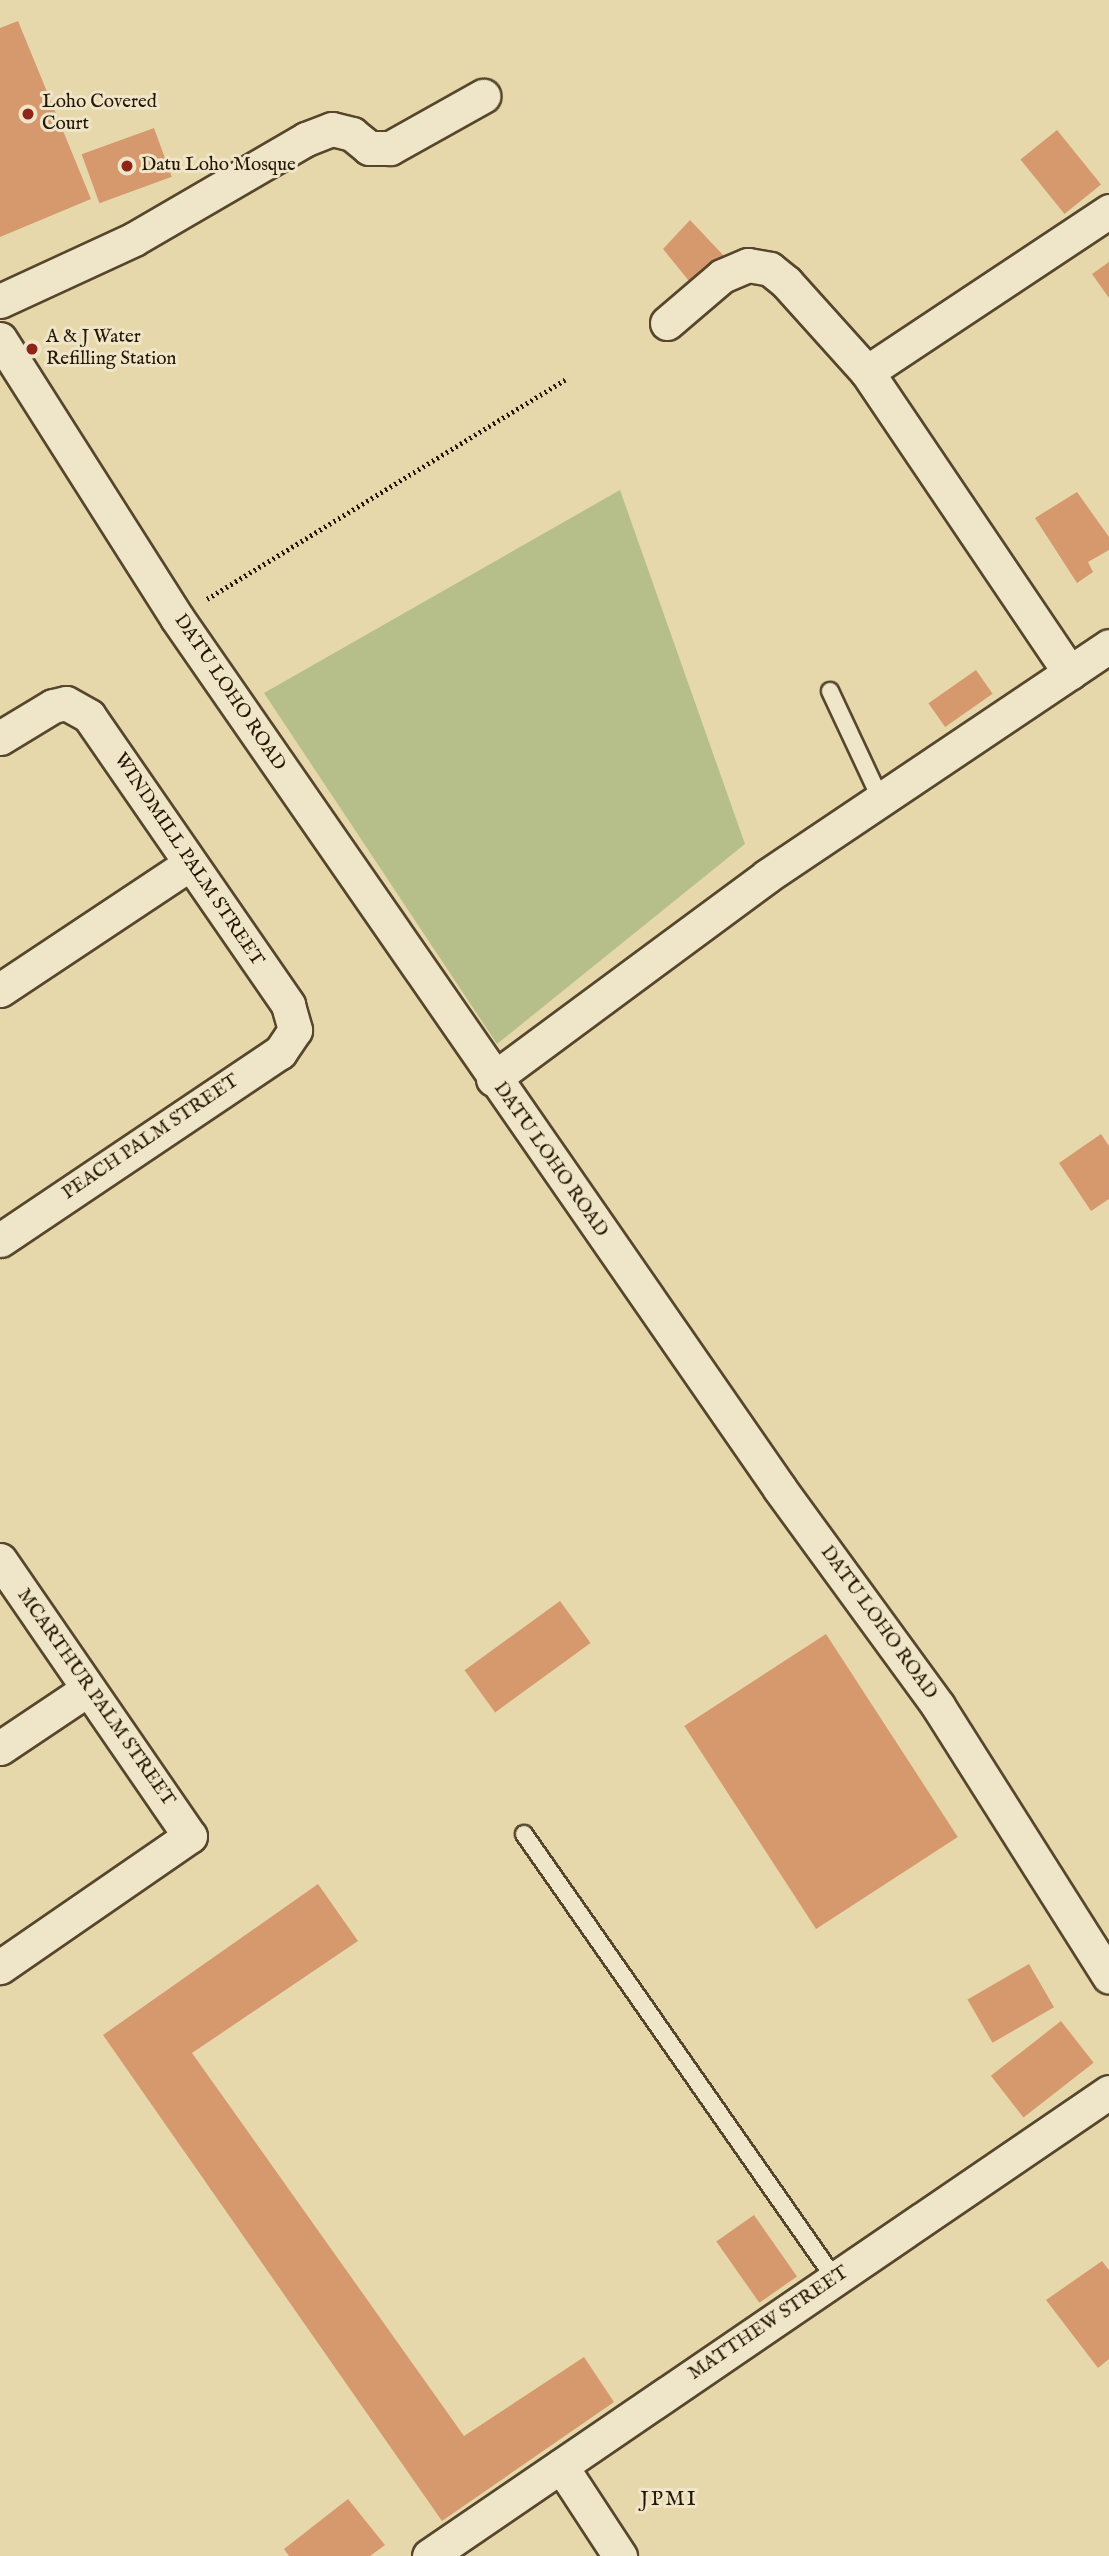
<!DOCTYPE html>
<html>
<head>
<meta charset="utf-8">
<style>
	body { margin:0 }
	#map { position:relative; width:1109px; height:2556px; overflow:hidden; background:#e7d8ac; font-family:"IM FELL English",serif }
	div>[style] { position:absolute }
	.green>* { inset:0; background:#b6bf89 }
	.building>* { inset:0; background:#d6996d; transform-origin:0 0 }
	.path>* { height:4.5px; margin-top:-2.25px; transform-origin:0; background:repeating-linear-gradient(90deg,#251602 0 2px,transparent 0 5.5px) }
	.roads { filter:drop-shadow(2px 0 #56462c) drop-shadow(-2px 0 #56462c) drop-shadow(0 2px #56462c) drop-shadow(0 -2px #56462c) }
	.service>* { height:16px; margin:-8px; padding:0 8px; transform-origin:8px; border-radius:8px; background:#efe6c9 }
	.minor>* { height:33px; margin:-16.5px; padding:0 16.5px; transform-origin:16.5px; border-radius:16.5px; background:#efe6c9 }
	.dots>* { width:19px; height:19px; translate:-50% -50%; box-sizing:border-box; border:4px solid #efe6c9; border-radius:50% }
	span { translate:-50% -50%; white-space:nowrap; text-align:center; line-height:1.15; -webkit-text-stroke:6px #efe6c9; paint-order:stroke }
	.poi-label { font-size:19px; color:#251602 }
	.left { translate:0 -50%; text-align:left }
	.street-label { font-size:19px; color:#251602 }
	.neighbourhood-label { font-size:21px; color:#251602; letter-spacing:2px }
</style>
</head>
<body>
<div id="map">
	<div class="green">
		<i style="clip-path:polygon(620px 490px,745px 844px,497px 1044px,264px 693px)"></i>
	</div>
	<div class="building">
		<i style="clip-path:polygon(18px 21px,91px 199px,0 237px,0 28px)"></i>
		<i style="left:154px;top:128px;width:52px;height:77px;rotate:70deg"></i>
		<i style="left:1057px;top:130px;width:70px;height:47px;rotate:51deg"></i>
		<i style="clip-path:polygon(690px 220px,724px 256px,689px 281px,663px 249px)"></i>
		<i style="clip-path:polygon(1109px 262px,1109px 298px,1092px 274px)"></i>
		<i style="clip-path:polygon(1077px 492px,1109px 537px,1109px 550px,1088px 562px,1093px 572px,1077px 583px,1035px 518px)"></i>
		<i style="left:976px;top:670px;width:29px;height:58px;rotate:55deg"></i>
		<i style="clip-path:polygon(1101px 1134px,1109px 1146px,1109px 1199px,1091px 1211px,1059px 1163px)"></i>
		<i style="left:560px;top:1601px;width:52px;height:118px;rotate:54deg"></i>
		<i style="left:826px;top:1634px;width:242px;height:169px;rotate:57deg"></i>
		<i style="clip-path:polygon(318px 1884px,358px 1941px,192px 2053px,464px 2436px,584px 2357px,614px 2402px,442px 2521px,103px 2035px)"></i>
		<i style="left:1029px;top:1964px;width:50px;height:71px;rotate:60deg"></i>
		<i style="left:1061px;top:2021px;width:53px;height:89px;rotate:52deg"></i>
		<i style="left:754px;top:2215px;width:75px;height:46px;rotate:55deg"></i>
		<i style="clip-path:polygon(1102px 2261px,1109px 2270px,1109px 2359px,1098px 2368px,1046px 2300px)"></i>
		<i style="clip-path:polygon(348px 2499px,385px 2545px,370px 2556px,289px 2556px,284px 2549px)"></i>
	</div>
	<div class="path">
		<i style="left:207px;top:599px;width:420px;rotate:-31.5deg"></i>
	</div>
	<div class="roads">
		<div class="service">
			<i style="left:830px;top:691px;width:123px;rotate:64.9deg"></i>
			<i style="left:524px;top:1834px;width:543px;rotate:55.05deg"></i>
		</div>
		<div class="minor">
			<i style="left:0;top:301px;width:148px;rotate:-24.8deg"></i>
			<i style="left:134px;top:239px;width:199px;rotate:-30.2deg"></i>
			<i style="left:306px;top:139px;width:28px;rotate:-21deg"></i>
			<i style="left:332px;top:129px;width:21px;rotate:14deg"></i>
			<i style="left:352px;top:134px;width:22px;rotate:39deg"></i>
			<i style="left:369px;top:148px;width:21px"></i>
			<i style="left:390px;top:148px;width:107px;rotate:-29.2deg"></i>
			<i style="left:667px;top:323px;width:72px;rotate:-40.5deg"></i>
			<i style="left:722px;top:276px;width:28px;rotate:-23deg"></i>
			<i style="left:748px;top:265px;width:22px;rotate:10deg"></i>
			<i style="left:770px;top:269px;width:21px;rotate:39deg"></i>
			<i style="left:786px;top:282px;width:121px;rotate:48deg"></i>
			<i style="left:867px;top:372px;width:363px;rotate:56deg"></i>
			<i style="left:0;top:339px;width:330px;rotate:57.6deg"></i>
			<i style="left:177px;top:618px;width:1059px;rotate:55.3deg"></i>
			<i style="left:780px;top:1489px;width:268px;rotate:53.9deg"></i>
			<i style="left:938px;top:1706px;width:320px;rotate:57.7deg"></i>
			<i style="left:867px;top:372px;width:291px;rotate:-33.6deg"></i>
			<i style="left:0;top:738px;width:62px;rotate:-31.1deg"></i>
			<i style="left:53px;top:706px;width:13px;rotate:-13deg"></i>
			<i style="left:66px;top:703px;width:26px;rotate:29deg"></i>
			<i style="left:89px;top:716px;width:351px;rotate:55.4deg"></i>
			<i style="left:288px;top:1005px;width:26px;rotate:74deg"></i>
			<i style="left:295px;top:1030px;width:27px;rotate:124deg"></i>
			<i style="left:280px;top:1052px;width:337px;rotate:146.1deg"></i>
			<i style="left:0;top:990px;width:228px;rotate:-33.6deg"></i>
			<i style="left:493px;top:1079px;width:341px;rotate:-36.5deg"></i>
			<i style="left:767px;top:876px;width:412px;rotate:-33.9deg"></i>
			<i style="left:0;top:1560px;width:335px;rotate:55.5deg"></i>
			<i style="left:190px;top:1836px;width:231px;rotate:145.4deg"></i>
			<i style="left:0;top:1748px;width:106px;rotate:-33.8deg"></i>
			<i style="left:561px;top:2466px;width:108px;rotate:56.8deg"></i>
			<i style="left:429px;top:2556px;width:823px;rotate:-34.31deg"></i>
		</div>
	</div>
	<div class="dots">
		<i style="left:28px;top:114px;background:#8f2418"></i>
		<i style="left:127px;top:166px;background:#8f2418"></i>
		<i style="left:32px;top:349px;background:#8f2418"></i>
	</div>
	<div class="poi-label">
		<span class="left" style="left:42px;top:114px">Loho Covered<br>Court</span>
		<span class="left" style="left:141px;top:166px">Datu Loho Mosque</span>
		<span class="left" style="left:46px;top:349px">A &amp; J Water<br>Refilling Station</span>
	</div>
	<div class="street-label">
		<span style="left:229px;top:693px;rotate:56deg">DATU LOHO ROAD</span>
		<span style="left:188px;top:860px;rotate:56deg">WINDMILL PALM STREET</span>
		<span style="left:151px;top:1138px;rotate:-34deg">PEACH PALM STREET</span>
		<span style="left:550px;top:1160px;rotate:55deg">DATU LOHO ROAD</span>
		<span style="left:878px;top:1623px;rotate:54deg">DATU LOHO ROAD</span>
		<span style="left:95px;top:1698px;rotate:55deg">MCARTHUR PALM STREET</span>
		<span style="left:769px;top:2324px;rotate:-34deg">MATTHEW STREET</span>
	</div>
	<div class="neighbourhood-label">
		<span style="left:669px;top:2500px">JPMI</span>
	</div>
</div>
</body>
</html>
